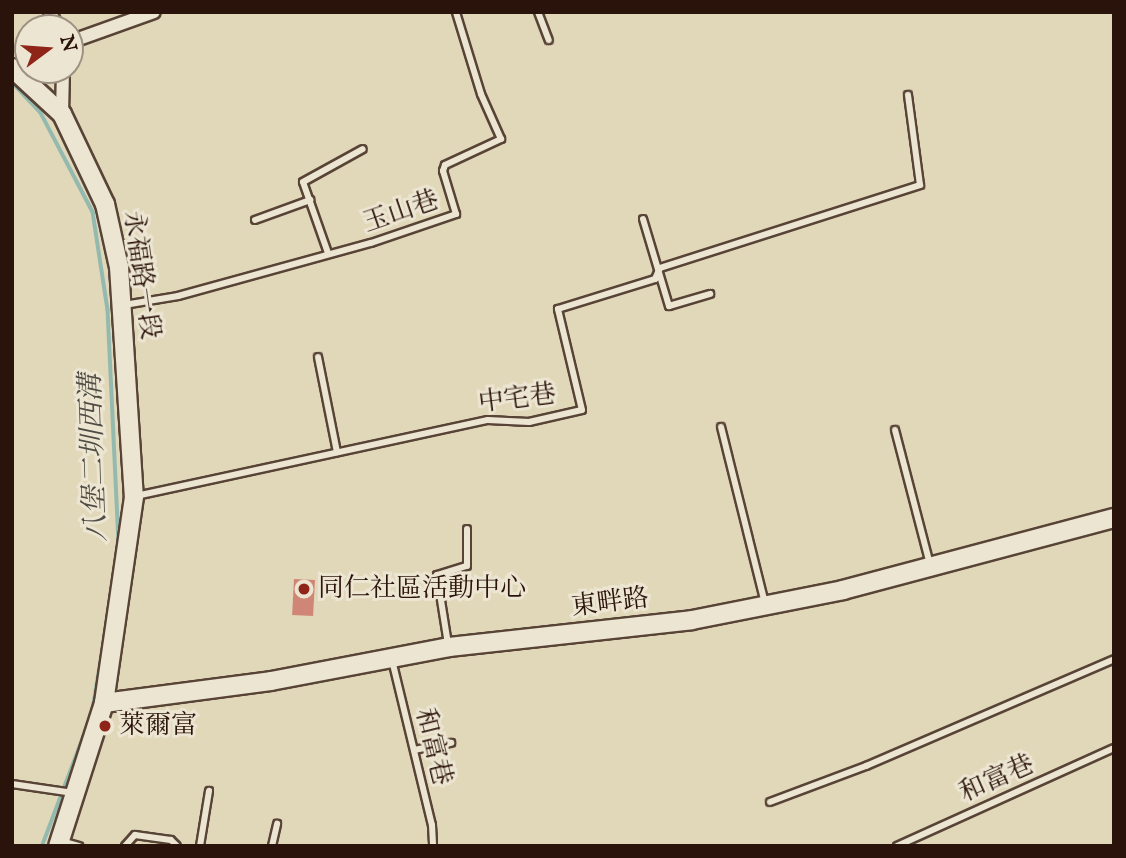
<!DOCTYPE html>
<html>
<head>
<meta charset="utf-8">
<style>
	body { margin:0 }
	#map { position:relative; width:1126px; height:858px; overflow:hidden; background:#e1d7b9; font-family:"IM FELL English","Noto Serif TC",serif }
	div>[style] { position:absolute }
	.stream>* { height:3.5px; margin:-1.75px; padding:0 1.75px; transform-origin:1.75px; border-radius:1.75px; background:#94baaf }
	.building>* { inset:0; background:#d08676; transform-origin:0 0 }
	.roads { filter:drop-shadow(2px 0 #584436) drop-shadow(-2px 0 #584436) drop-shadow(0 2px #584436) drop-shadow(0 -2px #584436) }
	.lane>* { height:6px; margin:-3px; padding:0 3px; transform-origin:3px; border-radius:3px; background:#ece5d2 }
	.street>* { height:12px; margin:-6px; padding:0 6px; transform-origin:6px; border-radius:6px; background:#ece5d2 }
	.secondary>* { height:18px; margin:-9px; padding:0 9px; transform-origin:9px; border-radius:9px; background:#ece5d2 }
	.dots>* { width:19px; height:19px; translate:-50% -50%; box-sizing:border-box; border:4px solid #ece5d2; border-radius:50% }
	span { translate:-50% -50%; white-space:nowrap; text-align:center; line-height:1.15; -webkit-text-stroke:6px #ece5d2; paint-order:stroke }
	.street-label { font-size:26px; color:#2a130a }
	.poi-label { font-size:26px; color:#2a130a }
	.left { translate:0 -50%; text-align:left }
	.water-label { font-size:28px; color:#4f4d44; font-style:italic }
	.frame { position:absolute; inset:0; border:14px solid #2a130a; pointer-events:none }
	.north { position:absolute; left:14px; top:14px; width:70px; height:70px; box-sizing:border-box; background:#ece5d2; border:2px solid #9e9182; border-radius:50%; rotate:74deg; font-size:19px; font-weight:700; line-height:28px; text-align:center; color:#2a130a }
	.north::after { content:''; display:block; margin:auto; width:24px; height:32px; background:#8f2418; clip-path:polygon(50% 0,100% 100%,50% 72%,0 100%) }
</style>
</head>
<body>
<div id="map">
	<div class="stream">
		<i style="left:12px;top:82px;width:42px;rotate:46.9deg"></i>
		<i style="left:41px;top:113px;width:112px;rotate:62.3deg"></i>
		<i style="left:93px;top:212px;width:99px;rotate:81.3deg"></i>
		<i style="left:108px;top:310px;width:230px;rotate:87.3deg"></i>
		<i style="left:92px;top:713px;width:80px;rotate:-80.7deg"></i>
		<i style="left:42px;top:846px;width:127px;rotate:-69.3deg"></i>
	</div>
	<div class="building">
		<i style="left:294px;top:579px;width:21px;height:36px;rotate:3deg"></i>
	</div>
	<div class="roads">
		<div class="lane">
			<i style="left:538px;top:12px;width:30px;rotate:69deg"></i>
			<i style="left:643px;top:219px;width:91px;rotate:73.4deg"></i>
			<i style="left:669px;top:306px;width:43px;rotate:-16.3deg"></i>
			<i style="left:255px;top:220px;width:59px;rotate:-20deg"></i>
			<i style="left:328px;top:253px;width:75px;rotate:-109.4deg"></i>
			<i style="left:303px;top:182px;width:68px;rotate:-28.8deg"></i>
			<i style="left:124px;top:305px;width:55px;rotate:-9.5deg"></i>
			<i style="left:178px;top:296px;width:200px;rotate:-15.4deg"></i>
			<i style="left:371px;top:243px;width:90px;rotate:-18.8deg"></i>
			<i style="left:456px;top:214px;width:45px;rotate:-106.8deg"></i>
			<i style="left:443px;top:171px;width:6px;rotate:-72deg"></i>
			<i style="left:445px;top:165px;width:62px;rotate:-24.9deg"></i>
			<i style="left:501px;top:139px;width:49px;rotate:-114deg"></i>
			<i style="left:481px;top:94px;width:86px;rotate:-107deg"></i>
			<i style="left:318px;top:357px;width:97px;rotate:78.7deg"></i>
			<i style="left:721px;top:427px;width:181px;rotate:76deg"></i>
			<i style="left:895px;top:430px;width:138px;rotate:75.4deg"></i>
			<i style="left:136px;top:496px;width:360px;rotate:-12.2deg"></i>
			<i style="left:488px;top:420px;width:41px;rotate:2.8deg"></i>
			<i style="left:529px;top:422px;width:54px;rotate:-12.8deg"></i>
			<i style="left:582px;top:410px;width:104px;rotate:-103.4deg"></i>
			<i style="left:558px;top:309px;width:102px;rotate:-17.2deg"></i>
			<i style="left:655px;top:279px;width:12px;rotate:-66deg"></i>
			<i style="left:660px;top:268px;width:273px;rotate:-17.7deg"></i>
			<i style="left:920px;top:185px;width:91px;rotate:-97.6deg"></i>
			<i style="left:448px;top:644px;width:70px;rotate:-99.1deg"></i>
			<i style="left:437px;top:575px;width:31px;rotate:-17deg"></i>
			<i style="left:467px;top:566px;width:37px;rotate:-90deg"></i>
			<i style="left:392px;top:660px;width:170px;rotate:76.4deg"></i>
			<i style="left:432px;top:825px;width:21px;rotate:87deg"></i>
			<i style="left:414px;top:750px;width:38px;rotate:-11deg"></i>
			<i style="left:12px;top:784px;width:62px;rotate:8.4deg"></i>
			<i style="left:770px;top:802px;width:103px;rotate:-20.6deg"></i>
			<i style="left:866px;top:766px;width:270px;rotate:-23.3deg"></i>
			<i style="left:61px;top:841px;width:19px;rotate:16deg"></i>
			<i style="left:125px;top:846px;width:15px;rotate:-48deg"></i>
			<i style="left:135px;top:835px;width:36px;rotate:8deg"></i>
			<i style="left:171px;top:840px;width:8px;rotate:45deg"></i>
			<i style="left:200px;top:846px;width:56px;rotate:-80.7deg"></i>
			<i style="left:272px;top:846px;width:23px;rotate:-77deg"></i>
			<i style="left:897px;top:846px;width:238px;rotate:-24.3deg"></i>
		</div>
		<div class="street">
			<i style="left:50px;top:12px;width:17px;rotate:66deg"></i>
			<i style="left:70px;top:42px;width:89px;rotate:-19.7deg"></i>
			<i style="left:62px;top:114px;width:44px;rotate:-88.7deg"></i>
		</div>
		<div class="secondary">
			<i style="left:12px;top:68px;width:68px;rotate:42.6deg"></i>
			<i style="left:62px;top:114px;width:100px;rotate:64.5deg"></i>
			<i style="left:105px;top:204px;width:65px;rotate:77.5deg"></i>
			<i style="left:119px;top:267px;width:230px;rotate:86.3deg"></i>
			<i style="left:134px;top:497px;width:208px;rotate:98.3deg"></i>
			<i style="left:104px;top:703px;width:150px;rotate:107.8deg"></i>
			<i style="left:104px;top:703px;width:168px;rotate:-7.5deg"></i>
			<i style="left:271px;top:681px;width:181px;rotate:-10.8deg"></i>
			<i style="left:449px;top:647px;width:244px;rotate:-6.3deg"></i>
			<i style="left:692px;top:620px;width:154px;rotate:-11.2deg"></i>
			<i style="left:843px;top:590px;width:280px;rotate:-14.9deg"></i>
		</div>
	</div>
	<div class="dots">
		<i style="left:304px;top:589px;background:#8f2418"></i>
		<i style="left:105px;top:726px;background:#8f2418"></i>
	</div>
	<div class="street-label">
		<span style="left:401px;top:212px;rotate:-19deg">玉山巷</span>
		<span style="left:141px;top:275px;rotate:82deg">永福路一段</span>
		<span style="left:517px;top:399px;rotate:-7deg">中宅巷</span>
		<span style="left:610px;top:603px;rotate:-7deg">東畔路</span>
		<span style="left:433px;top:747px;rotate:76deg">和富巷</span>
		<span style="left:997px;top:779px;rotate:-24deg">和富巷</span>
	</div>
	<div class="poi-label">
		<span class="left" style="left:318px;top:589px">同仁社區活動中心</span>
		<span class="left" style="left:119px;top:726px">萊爾富</span>
	</div>
	<div class="water-label">
		<span style="left:95px;top:458px;rotate:-92deg">八堡二圳西溝</span>
	</div>
	<div class="frame"></div>
	<div class="north">N</div>
</div>
</body>
</html>
